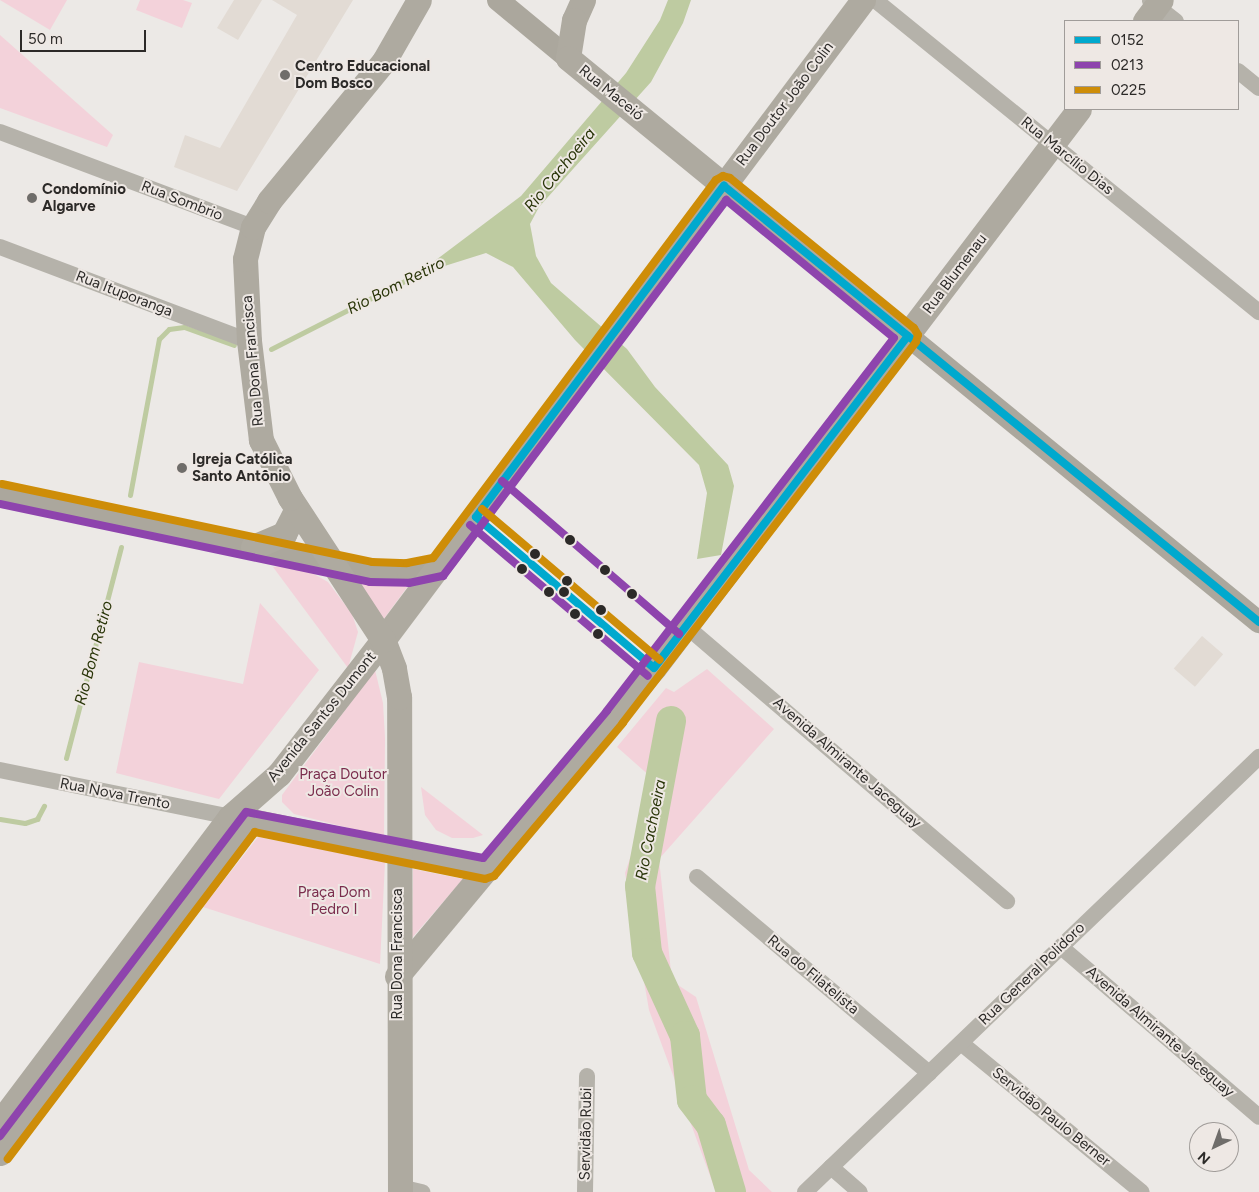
<!DOCTYPE html>
<html>
<head>
<meta charset="utf-8">
<style>
	body { margin:0 }
	#map { position:relative; width:1259px; height:1192px; overflow:hidden; background:#ece9e6; font-family:Figtree,sans-serif }
	div>[style] { position:absolute }
	.built>* { inset:0; background:#e2dbd4; transform-origin:0 0 }
	.green>* { inset:0; background:#f3d2da }
	.water>* { inset:0; background:#becba1 }
	.stream>* { height:5px; margin:-2.5px; padding:0 2.5px; transform-origin:2.5px; border-radius:2.5px; background:#becba1 }
	.river>* { height:30px; margin:-15px; padding:0 15px; transform-origin:15px; border-radius:15px; background:#becba1 }
	.minor>* { height:16px; margin:-8px; padding:0 8px; transform-origin:8px; border-radius:8px; background:#b5b2aa }
	.secondary>* { height:22px; margin:-11px; padding:0 11px; transform-origin:11px; border-radius:11px; background:#aba79d }
	.primary>* { height:25px; margin:-12.5px; padding:0 12.5px; transform-origin:12.5px; border-radius:12.5px; background:#aeaaa0 }
	.bus-1>* { height:8px; margin:-4px; padding:0 4px; transform-origin:4px; border-radius:4px; background:#00a9ce }
	.bus-2>* { height:8px; margin:-4px; padding:0 4px; transform-origin:4px; border-radius:4px; background:#8e44ad }
	.bus-3>* { height:8px; margin:-4px; padding:0 4px; transform-origin:4px; border-radius:4px; background:#ce8d08 }
	.dots>* { width:14px; height:14px; translate:-50% -50%; box-sizing:border-box; border:2px solid #eee8e4; border-radius:50% }
	span { translate:-50% -50%; white-space:nowrap; text-align:center; line-height:1.15; -webkit-text-stroke:4px #eee8e4; paint-order:stroke }
	.poi-label { font-size:15px; color:#2c2a28; font-weight:700 }
	.left { translate:0 -50%; text-align:left }
	.street-label { font-size:15px; color:#2c2a28 }
	.park-label { font-size:15px; color:#7b2d4d }
	.water-label { font-size:16px; color:#293508; font-style:italic }
	.legend { position:absolute; left:1064px; top:20px; width:175px; height:90px; box-sizing:border-box; background:#eee8e4; border:1px solid #a09c99; margin:0; padding:6px 9px; list-style:none; font-size:15px; color:#2c2a28 }
	.legend li { display:flex; align-items:center; gap:10px; height:25px }
	.legend b { width:25px; border:1px solid #a09c99 }
	.north { position:absolute; left:1189px; top:1122px; width:50px; height:50px; box-sizing:border-box; background:#eee8e4; border:1px solid #a09c99; border-radius:50%; rotate:222deg; font-size:14px; font-weight:700; line-height:20px; text-align:center; color:#2c2a28 }
	.north::after { content:''; display:block; margin:auto; width:18px; height:22px; background:#6f6d6a; clip-path:polygon(50% 0,100% 100%,50% 72%,0 100%) }
	.scale { position:absolute; left:20px; top:30px; width:126px; height:22px; box-sizing:border-box; border:2px solid #2c2a28; border-top:0; padding-left:6px; font-size:15px; line-height:18px; white-space:nowrap; color:#2c2a28; -webkit-text-stroke:4px #eee8e4; paint-order:stroke }
</style>
</head>
<body>
<div id="map">
	<div class="built">
		<i style="clip-path:polygon(234px 0,262px 0,238px 40px,217px 28px)"></i>
		<i style="clip-path:polygon(272px 0,353px 0,237px 191px,174px 167px,185px 135px,220px 148px,297px 15px)"></i>
		<i style="left:1202px;top:636px;width:28px;height:43px;rotate:41deg"></i>
	</div>
	<div class="green">
		<i style="clip-path:polygon(0 0,67px 0,50px 30px)"></i>
		<i style="clip-path:polygon(140px 0,183px 0,192px 3px,182px 28px,136px 10px)"></i>
		<i style="clip-path:polygon(0 35px,113px 135px,107px 147px,0 108px)"></i>
		<i style="clip-path:polygon(298px 565px,328px 582px,352px 614px,358px 632px,348px 668px,273px 567px)"></i>
		<i style="clip-path:polygon(351px 576px,408px 586px,383px 620px)"></i>
		<i style="clip-path:polygon(260px 603px,319px 670px,219px 799px,116px 773px,139px 662px,243px 684px)"></i>
		<i style="clip-path:polygon(707px 669px,774px 729px,659px 859px,672px 981px,696px 997px,749px 1170px,772px 1192px,716px 1192px,649px 1010px,625px 873px,646px 811px,652px 778px,617px 747px,666px 688px,674px 692px)"></i>
		<i style="clip-path:polygon(375px 670px,383px 703px,385px 738px,384px 837px,294px 814px,282px 802px,282px 795px)"></i>
		<i style="clip-path:polygon(421px 787px,483px 835px,473px 838px,452px 838px,436px 830px,425px 815px)"></i>
		<i style="clip-path:polygon(258px 837px,385px 862px,380px 964px,203px 907px)"></i>
		<i style="clip-path:polygon(413px 869px,463px 879px,412px 938px)"></i>
	</div>
	<div class="water">
		<i style="clip-path:polygon(668px 0,691px 0,683px 23px,651px 82px,539px 207px,530px 224px,536px 256px,551px 283px,627px 349px,655px 387px,728px 465px,734px 486px,721px 555px,697px 559px,707px 493px,699px 465px,575px 340px,513px 267px,486px 253px,416px 275px,521px 196px,626px 73px,660px 20px)"></i>
	</div>
	<div class="stream">
		<i style="left:271px;top:349px;width:167px;rotate:-27deg"></i>
		<i style="left:130px;top:495px;width:159px;rotate:-79.5deg"></i>
		<i style="left:159px;top:339px;width:14px;rotate:-45deg"></i>
		<i style="left:169px;top:329px;width:15px;rotate:-8deg"></i>
		<i style="left:184px;top:327px;width:53px;rotate:19.8deg"></i>
		<i style="left:66px;top:758px;width:218px;rotate:-75.4deg"></i>
		<i style="left:0;top:819px;width:25px;rotate:9deg"></i>
		<i style="left:25px;top:823px;width:13px;rotate:-18deg"></i>
		<i style="left:37px;top:819px;width:15px;rotate:-62deg"></i>
	</div>
	<div class="river">
		<i style="left:671px;top:721px;width:168px;rotate:100.6deg"></i>
		<i style="left:640px;top:886px;width:67px;rotate:84deg"></i>
		<i style="left:647px;top:953px;width:91px;rotate:65.4deg"></i>
		<i style="left:685px;top:1036px;width:64px;rotate:83.8deg"></i>
		<i style="left:692px;top:1100px;width:31px;rotate:53deg"></i>
		<i style="left:711px;top:1125px;width:70px;rotate:73.4deg"></i>
	</div>
	<div class="minor">
		<i style="left:875px;top:0;width:495px;rotate:39.1deg"></i>
		<i style="left:1150px;top:1px;width:33px;rotate:38deg"></i>
		<i style="left:1238px;top:71px;width:27px;rotate:39deg"></i>
		<i style="left:0;top:132px;width:270px;rotate:20.6deg"></i>
		<i style="left:0;top:247px;width:266px;rotate:20.7deg"></i>
		<i style="left:686px;top:626px;width:423px;rotate:40.6deg"></i>
		<i style="left:0;top:770px;width:235px;rotate:11.5deg"></i>
		<i style="left:697px;top:877px;width:304px;rotate:40.2deg"></i>
		<i style="left:1061px;top:947px;width:261px;rotate:40.6deg"></i>
		<i style="left:961px;top:1043px;width:234px;rotate:39.5deg"></i>
		<i style="left:831px;top:1167px;width:38px;rotate:41deg"></i>
		<i style="left:400px;top:1187px;width:23px;rotate:13deg"></i>
		<i style="left:585px;top:1192px;width:116px;rotate:-89deg"></i>
		<i style="left:805px;top:1192px;width:629px;rotate:-43.78deg"></i>
	</div>
	<div class="secondary">
		<i style="left:498px;top:0;width:91px;rotate:39.6deg"></i>
		<i style="left:908px;top:336px;width:453px;rotate:39.2deg"></i>
		<i style="left:0;top:494px;width:379px;rotate:11.9deg"></i>
		<i style="left:371px;top:572px;width:37px;rotate:2deg"></i>
		<i style="left:408px;top:573px;width:32px;rotate:-11deg"></i>
	</div>
	<div class="primary">
		<i style="left:583px;top:0;width:22px;rotate:114deg"></i>
		<i style="left:574px;top:20px;width:38px;rotate:99deg"></i>
		<i style="left:568px;top:58px;width:439px;rotate:39.3deg"></i>
		<i style="left:1145px;top:21px;width:26px;rotate:-53deg"></i>
		<i style="left:253px;top:547px;width:34px;rotate:-23deg"></i>
		<i style="left:284px;top:534px;width:28px;rotate:-63deg"></i>
		<i style="left:397px;top:976px;width:401px;rotate:-50.2deg"></i>
		<i style="left:654px;top:668px;width:702px;rotate:-52.75deg"></i>
		<i style="left:0;top:1122px;width:382px;rotate:-53deg"></i>
		<i style="left:230px;top:817px;width:65px;rotate:-41.3deg"></i>
		<i style="left:279px;top:774px;width:170px;rotate:-52.2deg"></i>
		<i style="left:383px;top:640px;width:800px;rotate:-53.13deg"></i>
		<i style="left:0;top:1153px;width:416px;rotate:-52.9deg"></i>
		<i style="left:251px;top:821px;width:241px;rotate:11.5deg"></i>
		<i style="left:400px;top:1192px;width:495px;rotate:-90.1deg"></i>
		<i style="left:399px;top:697px;width:29px;rotate:-100deg"></i>
		<i style="left:394px;top:668px;width:30px;rotate:-111deg"></i>
		<i style="left:383px;top:640px;width:170px;rotate:-123.2deg"></i>
		<i style="left:290px;top:498px;width:65px;rotate:-116.6deg"></i>
		<i style="left:261px;top:440px;width:100px;rotate:-96.9deg"></i>
		<i style="left:249px;top:341px;width:82px;rotate:-92.8deg"></i>
		<i style="left:245px;top:259px;width:33px;rotate:-76deg"></i>
		<i style="left:253px;top:227px;width:31px;rotate:-58deg"></i>
		<i style="left:269px;top:201px;width:181px;rotate:-50.6deg"></i>
		<i style="left:384px;top:61px;width:70px;rotate:-60.2deg"></i>
	</div>
	<div class="bus-1">
		<i style="left:724px;top:186px;width:690px;rotate:39.18deg"></i>
		<i style="left:476px;top:517px;width:233px;rotate:40.3deg"></i>
		<i style="left:654px;top:668px;width:418px;rotate:-52.6deg"></i>
		<i style="left:476px;top:517px;width:414px;rotate:-53.2deg"></i>
	</div>
	<div class="bus-2">
		<i style="left:502px;top:481px;width:234px;rotate:40.8deg"></i>
		<i style="left:0;top:504px;width:378px;rotate:11.9deg"></i>
		<i style="left:370px;top:582px;width:39px;rotate:1deg"></i>
		<i style="left:409px;top:583px;width:35px;rotate:-12deg"></i>
		<i style="left:443px;top:576px;width:471px;rotate:-53deg"></i>
		<i style="left:726px;top:200px;width:217px;rotate:39.4deg"></i>
		<i style="left:894px;top:338px;width:471px;rotate:127.6deg"></i>
		<i style="left:607px;top:711px;width:192px;rotate:130.1deg"></i>
		<i style="left:483px;top:858px;width:241px;rotate:-169deg"></i>
		<i style="left:246px;top:812px;width:407px;rotate:127.2deg"></i>
		<i style="left:470px;top:525px;width:233px;rotate:40.3deg"></i>
	</div>
	<div class="bus-3">
		<i style="left:2px;top:484px;width:378px;rotate:11.9deg"></i>
		<i style="left:372px;top:562px;width:35px;rotate:2deg"></i>
		<i style="left:407px;top:563px;width:26px;rotate:-11deg"></i>
		<i style="left:433px;top:558px;width:472px;rotate:-53.2deg"></i>
		<i style="left:716px;top:180px;width:8px;rotate:-30deg"></i>
		<i style="left:723px;top:176px;width:7px;rotate:16deg"></i>
		<i style="left:730px;top:178px;width:237px;rotate:39.2deg"></i>
		<i style="left:914px;top:328px;width:8px;rotate:60deg"></i>
		<i style="left:918px;top:335px;width:7px;rotate:106deg"></i>
		<i style="left:916px;top:342px;width:481px;rotate:127.6deg"></i>
		<i style="left:623px;top:723px;width:200px;rotate:130.1deg"></i>
		<i style="left:494px;top:876px;width:9px;rotate:162deg"></i>
		<i style="left:485px;top:879px;width:235px;rotate:-168.5deg"></i>
		<i style="left:255px;top:832px;width:410px;rotate:127.1deg"></i>
		<i style="left:482px;top:509px;width:233px;rotate:40.3deg"></i>
	</div>
	<div class="dots">
		<i style="left:285px;top:75px;background:#6f6d6a"></i>
		<i style="left:32px;top:198px;background:#6f6d6a"></i>
		<i style="left:182px;top:468px;background:#6f6d6a"></i>
		<i style="left:570px;top:540px;background:#2c2a28"></i>
		<i style="left:535px;top:554px;background:#2c2a28"></i>
		<i style="left:522px;top:569px;background:#2c2a28"></i>
		<i style="left:605px;top:570px;background:#2c2a28"></i>
		<i style="left:567px;top:581px;background:#2c2a28"></i>
		<i style="left:549px;top:592px;background:#2c2a28"></i>
		<i style="left:564px;top:592px;background:#2c2a28"></i>
		<i style="left:632px;top:594px;background:#2c2a28"></i>
		<i style="left:601px;top:610px;background:#2c2a28"></i>
		<i style="left:575px;top:614px;background:#2c2a28"></i>
		<i style="left:598px;top:634px;background:#2c2a28"></i>
	</div>
	<div class="poi-label">
		<span class="left" style="left:295px;top:75px">Centro Educacional<br>Dom Bosco</span>
		<span class="left" style="left:42px;top:198px">Condomínio<br>Algarve</span>
		<span class="left" style="left:192px;top:468px">Igreja Católica<br>Santo Antônio</span>
	</div>
	<div class="street-label">
		<span style="left:611px;top:93px;rotate:39deg">Rua Maceió</span>
		<span style="left:785px;top:104px;rotate:-53deg">Rua Doutor João Colin</span>
		<span style="left:1067px;top:156px;rotate:39deg">Rua Marcílio Dias</span>
		<span style="left:182px;top:201px;rotate:21deg">Rua Sombrio</span>
		<span style="left:955px;top:274px;rotate:-53deg">Rua Blumenau</span>
		<span style="left:124px;top:294px;rotate:21deg">Rua Ituporanga</span>
		<span style="left:253px;top:361px;rotate:-95deg">Rua Dona Francisca</span>
		<span style="left:322px;top:717px;rotate:-51deg">Avenida Santos Dumont</span>
		<span style="left:847px;top:763px;rotate:41deg">Avenida Almirante Jaceguay</span>
		<span style="left:115px;top:794px;rotate:11deg">Rua Nova Trento</span>
		<span style="left:398px;top:954px;rotate:-90deg">Rua Dona Francisca</span>
		<span style="left:1032px;top:974px;rotate:-44deg">Rua General Polidoro</span>
		<span style="left:813px;top:975px;rotate:40deg">Rua do Filatelista</span>
		<span style="left:1160px;top:1032px;rotate:41deg">Avenida Almirante Jaceguay</span>
		<span style="left:1051px;top:1117px;rotate:39deg">Servidão Paulo Berner</span>
		<span style="left:586px;top:1134px;rotate:-89deg">Servidão Rubi</span>
	</div>
	<div class="park-label">
		<span style="left:343px;top:783px">Praça Doutor<br>João Colin</span>
		<span style="left:334px;top:901px">Praça Dom<br>Pedro I</span>
	</div>
	<div class="water-label">
		<span style="left:560px;top:170px;rotate:-51deg">Rio Cachoeira</span>
		<span style="left:396px;top:286px;rotate:-27deg">Rio Bom Retiro</span>
		<span style="left:94px;top:653px;rotate:-75deg">Rio Bom Retiro</span>
		<span style="left:651px;top:830px;rotate:-79deg">Rio Cachoeira</span>
	</div>
	<ul class="legend">
	<li><b style="height:6px;background:#00a9ce"></b>0152</li>
	<li><b style="height:6px;background:#8e44ad"></b>0213</li>
	<li><b style="height:6px;background:#ce8d08"></b>0225</li>
	</ul>
	<div class="north">N</div>
	<div class="scale">50 m</div>
</div>
</body>
</html>
